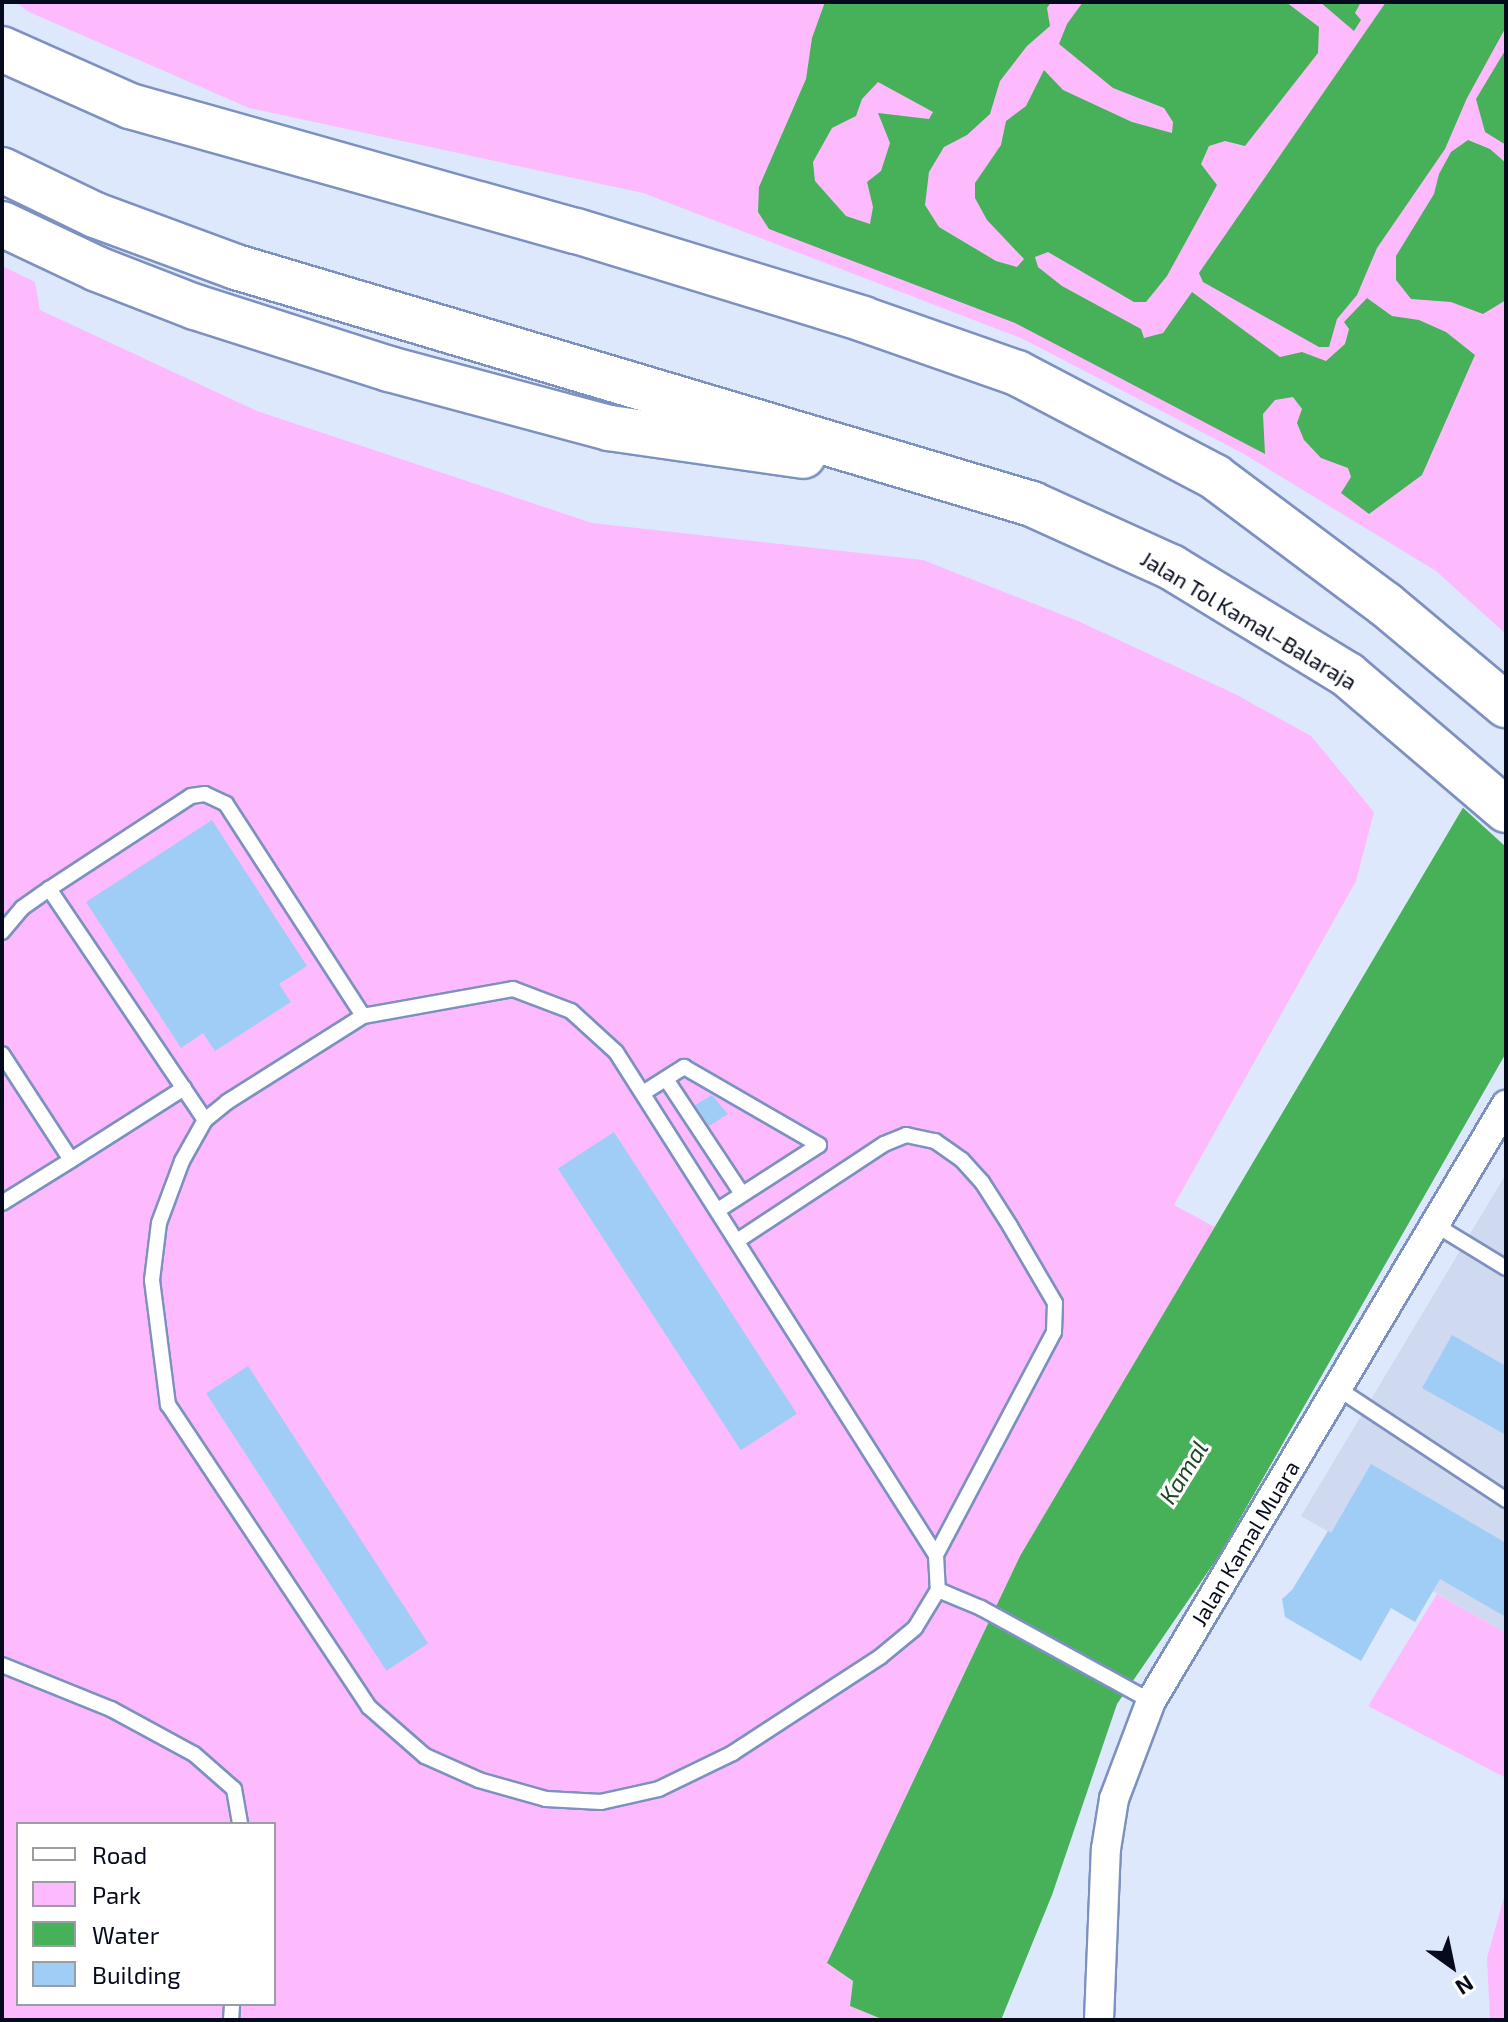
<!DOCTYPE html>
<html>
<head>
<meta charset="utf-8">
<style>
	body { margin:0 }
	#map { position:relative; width:1508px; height:2022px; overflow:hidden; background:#dee8fc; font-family:"Exo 2",sans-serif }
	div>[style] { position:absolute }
	.built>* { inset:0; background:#cfd9f0 }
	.green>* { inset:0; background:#fdbbfd }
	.water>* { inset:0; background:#46b158 }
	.pier>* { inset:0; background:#dee8fc }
	.building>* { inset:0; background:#a0cdf6; transform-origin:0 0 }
	.roads { filter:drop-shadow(2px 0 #7d91c0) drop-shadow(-2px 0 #7d91c0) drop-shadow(0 2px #7d91c0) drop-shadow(0 -2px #7d91c0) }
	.lane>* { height:14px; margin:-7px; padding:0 7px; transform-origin:7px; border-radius:7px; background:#fff }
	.street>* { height:28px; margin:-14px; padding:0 14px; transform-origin:14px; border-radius:14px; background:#fff }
	.highway>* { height:44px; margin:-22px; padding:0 22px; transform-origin:22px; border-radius:22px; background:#fff }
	span { translate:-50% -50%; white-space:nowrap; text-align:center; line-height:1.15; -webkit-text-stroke:6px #fff; paint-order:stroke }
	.street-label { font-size:22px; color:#050b1c }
	.water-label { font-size:24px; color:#1d4723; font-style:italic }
	.frame { position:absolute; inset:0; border:4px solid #050b1c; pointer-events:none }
	.legend { position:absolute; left:16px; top:1822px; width:260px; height:184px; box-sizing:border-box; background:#fff; border:2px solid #9b9da4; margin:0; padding:10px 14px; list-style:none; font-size:24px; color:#050b1c }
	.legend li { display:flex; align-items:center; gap:16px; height:40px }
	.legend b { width:40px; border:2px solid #9b9da4 }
	.north { position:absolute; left:1412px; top:1926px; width:80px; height:80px; -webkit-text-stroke:6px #fff; paint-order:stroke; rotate:147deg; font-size:22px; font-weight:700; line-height:32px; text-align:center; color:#050b1c }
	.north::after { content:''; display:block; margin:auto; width:28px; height:36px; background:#050b1c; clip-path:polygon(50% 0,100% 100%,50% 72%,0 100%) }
</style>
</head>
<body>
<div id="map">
	<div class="built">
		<i style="clip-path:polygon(1506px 1174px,1506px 1633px,1301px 1516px)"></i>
	</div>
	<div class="green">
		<i style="clip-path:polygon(15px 2px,1506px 2px,1506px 634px,1436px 571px,1242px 453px,1023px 339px,643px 193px,249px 108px,29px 12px)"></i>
		<i style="clip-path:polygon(evenodd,2px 266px,35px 282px,40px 310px,257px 411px,592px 523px,923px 560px,1078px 621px,1235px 694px,1311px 736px,1374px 812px,1356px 881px,1174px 1205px,1215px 1227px,1020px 1556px,827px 1963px,853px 1981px,850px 2006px,884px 2020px,2px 2020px,2px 266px,18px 1824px,274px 1824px,274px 2004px,18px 2004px,18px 1824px)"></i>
		<i style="clip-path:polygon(1437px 1594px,1506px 1633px,1506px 1778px,1368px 1706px)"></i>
		<i style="clip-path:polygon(1506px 1890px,1506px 2020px,1490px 2020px,1487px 1958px)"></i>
	</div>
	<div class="water">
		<i style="clip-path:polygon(evenodd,825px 2px,1051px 2px,1047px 8px,1050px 26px,1027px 46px,1000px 81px,990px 114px,967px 135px,944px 147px,929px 172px,925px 205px,939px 227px,996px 261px,1017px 267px,1024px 259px,987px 220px,975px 198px,975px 183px,1001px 145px,1006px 121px,1026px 106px,1044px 70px,1063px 90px,1132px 122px,1172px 133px,1173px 122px,1164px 108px,1113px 88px,1059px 44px,1067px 24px,1083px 2px,1286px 2px,1319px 27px,1318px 53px,1245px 146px,1225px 141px,1209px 146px,1201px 164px,1217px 185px,1167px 276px,1146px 302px,1134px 302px,1048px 252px,1035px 257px,1038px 267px,1062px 286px,1141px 329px,1144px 338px,1163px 333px,1192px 292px,1280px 357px,1302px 352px,1326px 361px,1345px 344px,1349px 329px,1344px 322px,1367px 298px,1392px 316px,1419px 320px,1446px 332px,1475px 355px,1422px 475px,1369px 514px,1341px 493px,1351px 477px,1348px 468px,1321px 458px,1304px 440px,1297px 423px,1302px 409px,1293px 397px,1275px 400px,1263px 414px,1265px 454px,1015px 323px,769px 229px,758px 212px,759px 187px,806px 79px,812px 38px,825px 2px,878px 82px,933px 112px,929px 119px,878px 113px,890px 143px,881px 171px,867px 182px,873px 207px,870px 224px,846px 216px,815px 181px,813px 162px,832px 128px,856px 116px,862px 99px,878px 82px)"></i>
		<i style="clip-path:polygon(1320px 2px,1361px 2px,1355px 13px,1361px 20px,1354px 31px)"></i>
		<i style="clip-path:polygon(1386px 2px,1506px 2px,1506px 27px,1467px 98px,1445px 149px,1377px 248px,1357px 295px,1337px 319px,1329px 347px,1319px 347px,1203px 282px,1199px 273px)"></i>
		<i style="clip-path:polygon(1506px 49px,1506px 145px,1485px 132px,1476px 99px)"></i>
		<i style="clip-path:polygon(1468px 140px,1490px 149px,1506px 163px,1506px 300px,1483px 314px,1451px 302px,1411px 299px,1396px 280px,1396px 256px,1434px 194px,1439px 174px,1451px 152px)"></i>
		<i style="clip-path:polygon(1506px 735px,1506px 1053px,1218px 1557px,1117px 1704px,1052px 1895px,1001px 2020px,884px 2020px,850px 2006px,853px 1981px,827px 1963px,1020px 1556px)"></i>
	</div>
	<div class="pier">
		<i style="clip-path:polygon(1506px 731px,1506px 847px,1460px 805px)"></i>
	</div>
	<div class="building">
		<i style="clip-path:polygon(212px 820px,307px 966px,279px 984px,291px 1002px,215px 1051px,203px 1033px,181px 1048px,86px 902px)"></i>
		<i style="clip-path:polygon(712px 1095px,728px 1114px,709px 1126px,695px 1105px)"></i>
		<i style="left:614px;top:1132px;width:336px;height:67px;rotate:57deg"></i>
		<i style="clip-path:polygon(1452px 1335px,1506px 1366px,1506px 1435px,1422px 1388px)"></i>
		<i style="left:248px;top:1366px;width:331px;height:50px;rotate:57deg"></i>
		<i style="clip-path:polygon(1371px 1464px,1506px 1543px,1506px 1617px,1440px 1579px,1415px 1622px,1391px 1608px,1361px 1661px,1285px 1617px,1282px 1599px,1292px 1590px,1328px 1531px,1331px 1533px)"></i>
	</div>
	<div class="roads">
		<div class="lane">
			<i style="left:2px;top:932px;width:31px;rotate:-50deg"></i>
			<i style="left:22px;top:908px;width:33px;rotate:-35deg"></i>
			<i style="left:513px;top:989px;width:62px;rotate:20.8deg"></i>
			<i style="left:571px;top:1011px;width:61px;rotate:42.3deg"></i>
			<i style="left:616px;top:1052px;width:596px;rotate:57.54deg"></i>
			<i style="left:936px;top:1555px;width:35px;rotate:87deg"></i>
			<i style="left:938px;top:1590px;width:44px;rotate:121.2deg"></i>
			<i style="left:915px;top:1628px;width:45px;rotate:140.4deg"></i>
			<i style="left:880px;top:1657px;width:176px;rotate:146.9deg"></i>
			<i style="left:733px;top:1753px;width:82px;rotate:154.1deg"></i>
			<i style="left:659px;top:1789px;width:59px;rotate:167.4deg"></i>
			<i style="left:601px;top:1802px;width:55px;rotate:-176.9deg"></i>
			<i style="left:546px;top:1799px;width:70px;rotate:-164.2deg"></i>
			<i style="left:479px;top:1780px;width:59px;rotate:-156deg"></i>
			<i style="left:425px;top:1756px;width:74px;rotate:-138.8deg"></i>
			<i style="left:369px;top:1707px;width:363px;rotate:-123.6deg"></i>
			<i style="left:168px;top:1405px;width:126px;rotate:-97.3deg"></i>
			<i style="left:152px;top:1280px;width:57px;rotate:-83deg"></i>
			<i style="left:159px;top:1223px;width:66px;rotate:-69.6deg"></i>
			<i style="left:182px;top:1161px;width:47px;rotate:-60.7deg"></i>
			<i style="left:205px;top:1120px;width:28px;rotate:-39deg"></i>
			<i style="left:227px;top:1102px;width:161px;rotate:-32.3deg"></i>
			<i style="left:363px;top:1016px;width:152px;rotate:-10.2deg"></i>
			<i style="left:2px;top:1054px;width:126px;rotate:56.9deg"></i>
			<i style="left:71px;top:1160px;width:134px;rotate:-32.5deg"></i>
			<i style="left:666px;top:1079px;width:138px;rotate:56.5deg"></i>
			<i style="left:643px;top:1093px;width:49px;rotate:-32.4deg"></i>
			<i style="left:684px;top:1067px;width:156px;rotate:30deg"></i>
			<i style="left:819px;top:1145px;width:120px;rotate:147.2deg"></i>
			<i style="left:205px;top:1120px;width:279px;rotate:-124deg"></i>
			<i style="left:49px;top:889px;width:170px;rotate:-33.2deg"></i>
			<i style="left:191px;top:796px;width:14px;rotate:-8deg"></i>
			<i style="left:205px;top:794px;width:23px;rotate:25deg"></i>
			<i style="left:226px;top:804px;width:252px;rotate:57.1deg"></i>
			<i style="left:2px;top:1203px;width:81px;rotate:-31.9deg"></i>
			<i style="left:1434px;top:1224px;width:84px;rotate:31.4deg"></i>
			<i style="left:737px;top:1241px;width:176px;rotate:-33.4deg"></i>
			<i style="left:884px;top:1144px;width:24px;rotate:-22deg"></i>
			<i style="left:906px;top:1135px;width:30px;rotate:12deg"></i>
			<i style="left:935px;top:1141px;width:33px;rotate:35deg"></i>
			<i style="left:962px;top:1160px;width:30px;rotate:48deg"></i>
			<i style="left:982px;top:1182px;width:52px;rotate:57.5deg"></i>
			<i style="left:1010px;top:1226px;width:89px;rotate:59.7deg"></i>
			<i style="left:1055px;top:1303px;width:29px;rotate:92deg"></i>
			<i style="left:1054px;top:1332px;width:252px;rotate:117.9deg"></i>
			<i style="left:1337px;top:1388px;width:203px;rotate:33.5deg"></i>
			<i style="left:938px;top:1590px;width:47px;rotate:22.7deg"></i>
			<i style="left:981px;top:1608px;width:194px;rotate:28.7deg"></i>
			<i style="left:2px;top:1665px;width:118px;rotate:22deg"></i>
			<i style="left:111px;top:1709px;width:94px;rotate:28.5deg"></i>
			<i style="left:194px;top:1754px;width:53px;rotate:41.2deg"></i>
			<i style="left:234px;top:1789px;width:36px;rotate:80deg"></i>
			<i style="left:231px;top:2020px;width:16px;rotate:-86deg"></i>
		</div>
		<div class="street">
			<i style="left:1099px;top:2020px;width:171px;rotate:-87.7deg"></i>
			<i style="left:1106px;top:1849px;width:51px;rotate:-80.9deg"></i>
			<i style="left:1114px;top:1799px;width:105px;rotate:-69.3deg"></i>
			<i style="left:1151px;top:1701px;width:694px;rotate:-59.22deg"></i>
		</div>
		<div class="highway">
			<i style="left:2px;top:49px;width:140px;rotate:24deg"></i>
			<i style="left:130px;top:106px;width:463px;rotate:15.7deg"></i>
			<i style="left:576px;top:231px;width:300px;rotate:17deg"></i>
			<i style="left:863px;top:319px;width:163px;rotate:19.3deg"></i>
			<i style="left:1017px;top:373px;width:224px;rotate:27.7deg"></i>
			<i style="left:1215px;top:477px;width:212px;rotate:36.8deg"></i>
			<i style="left:1385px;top:604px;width:158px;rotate:39.9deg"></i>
			<i style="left:2px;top:170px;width:103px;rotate:25.8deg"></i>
			<i style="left:95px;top:215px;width:150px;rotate:20.2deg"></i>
			<i style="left:236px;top:267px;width:831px;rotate:16.58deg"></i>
			<i style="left:1032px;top:504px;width:153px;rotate:24.4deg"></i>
			<i style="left:1171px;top:567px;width:207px;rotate:31.4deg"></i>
			<i style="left:1348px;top:675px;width:208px;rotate:40.5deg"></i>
			<i style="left:2px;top:224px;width:105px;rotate:25.3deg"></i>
			<i style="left:97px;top:269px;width:105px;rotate:21.2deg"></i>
			<i style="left:195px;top:307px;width:204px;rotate:17.7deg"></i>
			<i style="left:389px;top:369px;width:228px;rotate:15deg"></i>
			<i style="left:609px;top:428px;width:196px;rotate:8.2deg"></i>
		</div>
	</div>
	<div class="street-label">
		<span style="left:1249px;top:620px;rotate:31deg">Jalan Tol Kamal–Balaraja</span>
		<span style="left:1245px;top:1543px;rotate:-59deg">Jalan Kamal Muara</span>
	</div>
	<div class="water-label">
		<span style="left:1183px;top:1472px;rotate:-58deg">Kamal</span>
	</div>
	<div class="frame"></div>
	<ul class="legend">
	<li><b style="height:10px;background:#fff"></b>Road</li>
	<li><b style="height:22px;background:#fdbbfd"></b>Park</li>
	<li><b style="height:22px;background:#46b158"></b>Water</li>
	<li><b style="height:22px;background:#a0cdf6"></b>Building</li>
	</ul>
	<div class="north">N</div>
</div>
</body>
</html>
